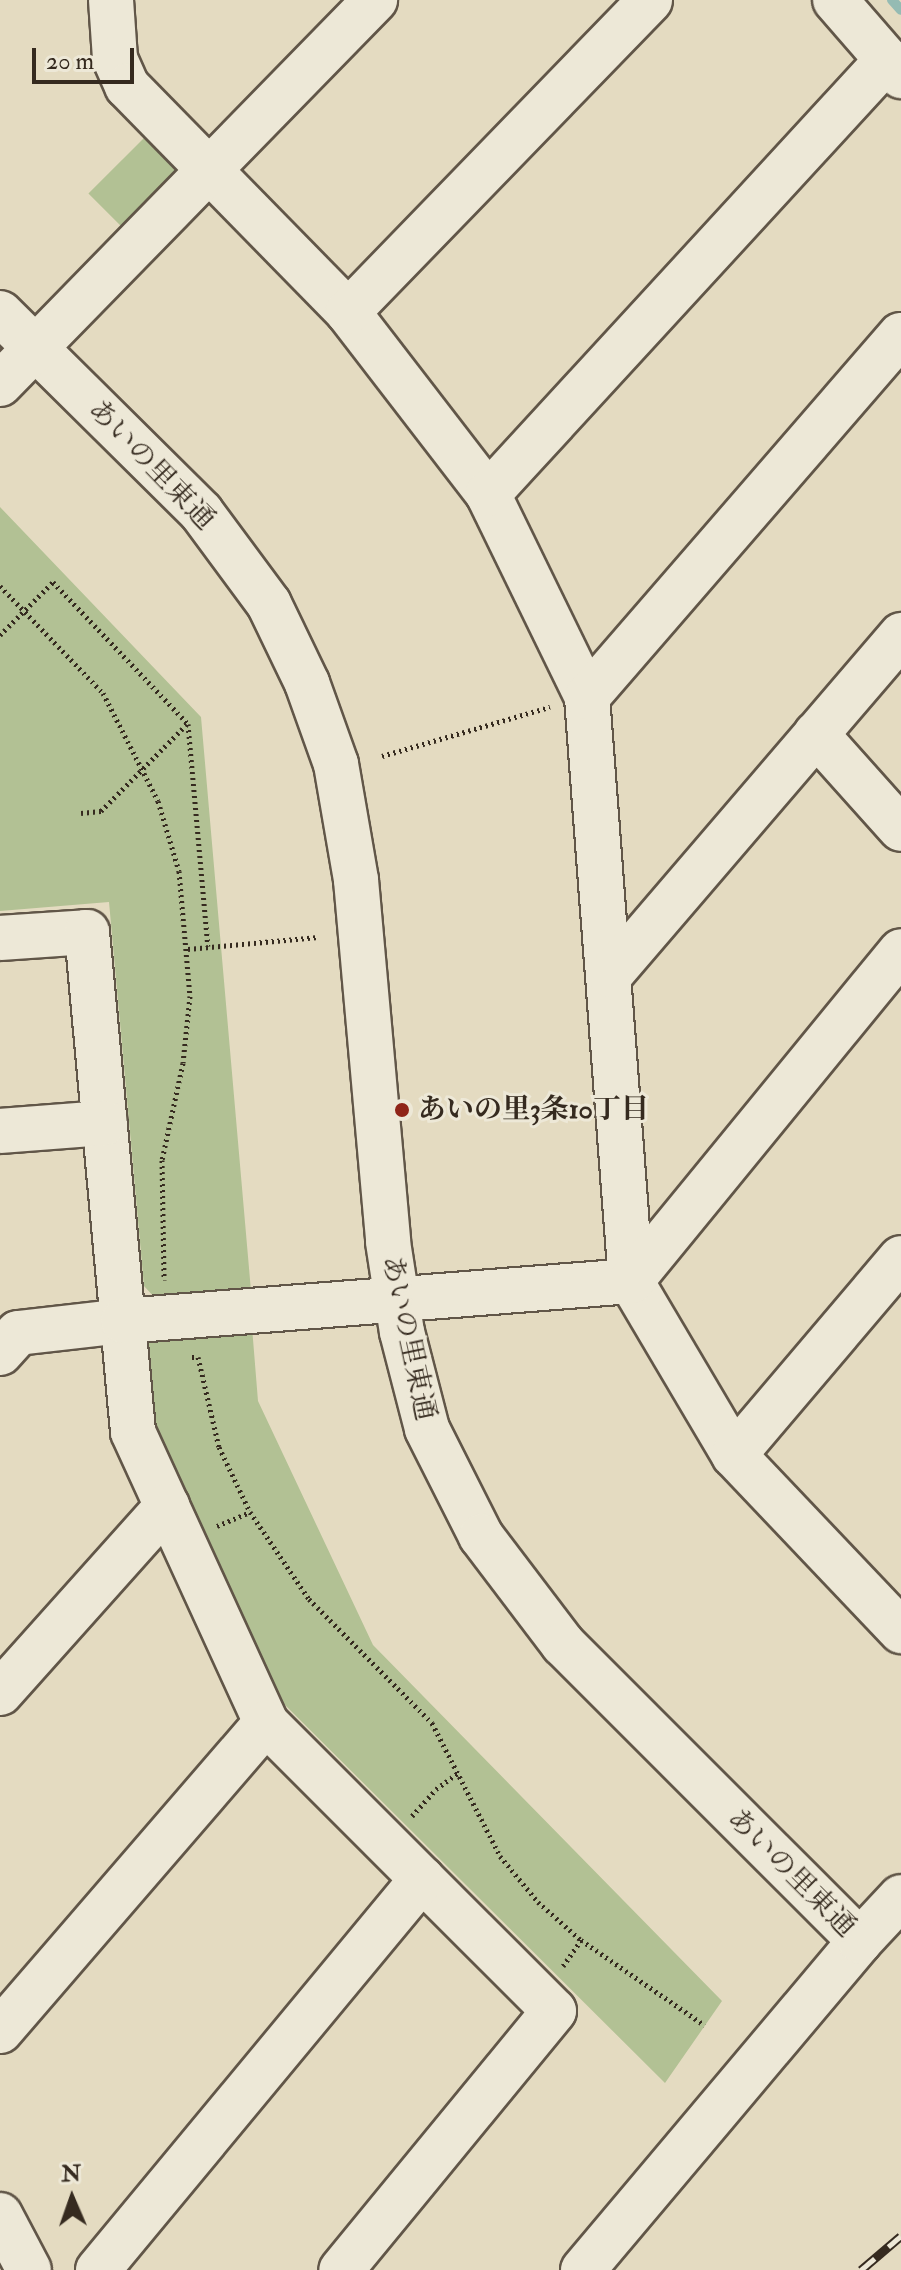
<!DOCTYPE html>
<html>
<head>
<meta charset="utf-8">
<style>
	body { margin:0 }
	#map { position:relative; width:901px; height:2270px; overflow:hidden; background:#e4dbc1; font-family:"IM FELL Double Pica","Noto Serif JP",serif }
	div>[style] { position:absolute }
	.green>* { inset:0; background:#b2c194; transform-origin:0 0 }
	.stream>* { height:10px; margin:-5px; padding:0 5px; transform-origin:5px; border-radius:5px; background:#95bbb3 }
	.path>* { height:5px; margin-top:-2.5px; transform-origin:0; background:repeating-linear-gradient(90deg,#352a1f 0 2px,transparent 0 6px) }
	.roads { filter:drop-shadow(2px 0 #615648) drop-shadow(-2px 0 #615648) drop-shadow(0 2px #615648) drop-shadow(0 -2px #615648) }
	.minor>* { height:44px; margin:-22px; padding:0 22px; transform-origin:22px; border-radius:22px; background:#ede8d7 }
	.rail>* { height:9px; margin-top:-4.5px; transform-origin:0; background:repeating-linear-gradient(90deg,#ede8d7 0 18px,#352a1f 0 36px); box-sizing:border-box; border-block:2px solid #352a1f }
	.dots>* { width:22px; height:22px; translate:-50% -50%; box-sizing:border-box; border:4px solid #ede8d7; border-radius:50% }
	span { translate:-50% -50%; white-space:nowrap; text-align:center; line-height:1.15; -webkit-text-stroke:6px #ede8d7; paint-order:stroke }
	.street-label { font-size:28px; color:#352a1f }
	.poi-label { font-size:28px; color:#352a1f; font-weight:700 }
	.left { translate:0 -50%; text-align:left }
	.north { position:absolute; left:32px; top:2158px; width:80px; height:80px; -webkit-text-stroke:6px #ede8d7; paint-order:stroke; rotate:358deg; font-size:22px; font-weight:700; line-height:32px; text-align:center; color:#352a1f }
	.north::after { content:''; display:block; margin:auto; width:28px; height:36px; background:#352a1f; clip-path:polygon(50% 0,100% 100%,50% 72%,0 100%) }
	.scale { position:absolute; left:32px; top:48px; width:102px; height:36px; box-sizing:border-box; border:4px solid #352a1f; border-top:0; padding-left:10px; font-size:24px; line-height:28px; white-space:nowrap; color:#352a1f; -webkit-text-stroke:6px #ede8d7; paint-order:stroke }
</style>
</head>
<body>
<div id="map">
	<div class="green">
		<i style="left:145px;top:137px;width:52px;height:80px;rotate:45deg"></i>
		<i style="clip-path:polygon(0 507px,201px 717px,251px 1291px,156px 1299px,144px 1286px,109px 902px,0 911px)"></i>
		<i style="clip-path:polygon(252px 1327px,258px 1401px,373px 1645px,722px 2001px,665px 2083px,284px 1704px,155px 1427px,148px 1344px,157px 1334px)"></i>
	</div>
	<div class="stream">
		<i style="left:892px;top:0;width:13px;rotate:48deg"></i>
	</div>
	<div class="path">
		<i style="left:0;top:586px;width:149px;rotate:46.1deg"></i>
		<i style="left:103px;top:693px;width:121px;rotate:63deg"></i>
		<i style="left:158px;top:801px;width:73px;rotate:73.3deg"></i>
		<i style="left:179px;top:871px;width:125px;rotate:85deg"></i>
		<i style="left:190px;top:996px;width:67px;rotate:96deg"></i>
		<i style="left:183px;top:1063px;width:99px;rotate:102.2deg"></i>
		<i style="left:162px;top:1160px;width:120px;rotate:89deg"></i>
		<i style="left:0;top:635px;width:75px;rotate:-45deg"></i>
		<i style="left:53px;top:582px;width:196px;rotate:46.4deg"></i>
		<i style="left:188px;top:724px;width:223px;rotate:84.9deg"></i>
		<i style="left:382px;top:756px;width:175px;rotate:-16.3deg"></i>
		<i style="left:81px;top:813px;width:20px;rotate:-6deg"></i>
		<i style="left:101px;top:811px;width:122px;rotate:-45.3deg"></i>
		<i style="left:188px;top:949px;width:131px;rotate:-5.3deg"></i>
		<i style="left:192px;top:1357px;width:6px"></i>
		<i style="left:198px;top:1357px;width:92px;rotate:76.9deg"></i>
		<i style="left:219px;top:1447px;width:72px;rotate:64.5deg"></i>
		<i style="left:250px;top:1512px;width:105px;rotate:55.9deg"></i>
		<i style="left:309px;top:1599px;width:175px;rotate:45.2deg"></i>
		<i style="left:432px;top:1723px;width:149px;rotate:62.9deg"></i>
		<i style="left:500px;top:1856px;width:60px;rotate:50.4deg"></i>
		<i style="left:538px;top:1902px;width:57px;rotate:41.5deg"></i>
		<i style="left:581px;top:1940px;width:150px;rotate:34.6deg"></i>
		<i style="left:217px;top:1526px;width:36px;rotate:-23deg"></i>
		<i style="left:412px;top:1816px;width:36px;rotate:-48deg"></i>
		<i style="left:436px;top:1789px;width:29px;rotate:-36deg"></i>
		<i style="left:563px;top:1966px;width:32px;rotate:-55deg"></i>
	</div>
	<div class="roads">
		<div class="minor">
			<i style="left:111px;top:0;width:59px;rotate:86.1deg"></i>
			<i style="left:115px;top:59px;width:30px;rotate:66deg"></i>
			<i style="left:127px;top:86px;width:316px;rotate:45.6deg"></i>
			<i style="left:348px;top:312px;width:230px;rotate:52.4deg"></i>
			<i style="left:488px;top:494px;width:226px;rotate:64deg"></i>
			<i style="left:587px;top:697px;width:586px;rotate:85.69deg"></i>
			<i style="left:631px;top:1281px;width:202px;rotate:59.4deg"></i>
			<i style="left:734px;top:1455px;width:243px;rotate:46.5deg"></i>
			<i style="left:835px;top:0;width:101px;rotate:49deg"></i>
			<i style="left:348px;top:312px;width:434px;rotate:-45.9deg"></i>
			<i style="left:0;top:313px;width:283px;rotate:44.7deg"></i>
			<i style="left:201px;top:512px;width:114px;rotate:53.5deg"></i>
			<i style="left:269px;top:604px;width:88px;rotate:64.3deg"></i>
			<i style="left:307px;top:683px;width:86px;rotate:70.3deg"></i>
			<i style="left:336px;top:764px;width:118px;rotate:80.2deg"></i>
			<i style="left:356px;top:880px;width:363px;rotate:84.9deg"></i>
			<i style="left:388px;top:1242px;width:91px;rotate:81.2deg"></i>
			<i style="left:402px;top:1332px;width:100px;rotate:75.5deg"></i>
			<i style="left:427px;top:1429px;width:120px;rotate:63.2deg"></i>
			<i style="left:481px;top:1536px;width:136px;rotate:52.8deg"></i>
			<i style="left:563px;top:1644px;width:420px;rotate:45deg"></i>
			<i style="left:860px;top:1941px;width:430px;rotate:130.1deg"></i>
			<i style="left:0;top:384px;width:537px;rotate:-45.68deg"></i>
			<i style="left:488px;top:494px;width:590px;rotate:-47.41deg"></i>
			<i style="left:587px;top:697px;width:479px;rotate:-49.1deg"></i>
			<i style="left:816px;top:734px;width:127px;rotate:48.2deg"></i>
			<i style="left:0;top:938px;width:87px;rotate:-3.9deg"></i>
			<i style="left:87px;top:932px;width:502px;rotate:84.74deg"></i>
			<i style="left:133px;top:1432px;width:320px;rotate:65.4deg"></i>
			<i style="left:266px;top:1723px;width:407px;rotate:45deg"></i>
			<i style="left:554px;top:2011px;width:335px;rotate:129.4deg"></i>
			<i style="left:610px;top:975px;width:448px;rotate:-49.4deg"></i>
			<i style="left:0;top:1131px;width:105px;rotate:-4.4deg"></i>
			<i style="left:0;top:1353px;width:27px;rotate:-48deg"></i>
			<i style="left:18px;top:1333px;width:106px;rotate:-6.5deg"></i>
			<i style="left:123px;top:1321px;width:510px;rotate:-4.5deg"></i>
			<i style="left:631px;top:1281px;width:426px;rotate:-50.7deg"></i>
			<i style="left:734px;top:1455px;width:258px;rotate:-49.7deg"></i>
			<i style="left:0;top:1693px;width:251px;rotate:-48.2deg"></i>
			<i style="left:860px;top:1941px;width:60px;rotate:-47deg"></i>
			<i style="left:0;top:2031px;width:407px;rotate:-49.2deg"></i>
			<i style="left:0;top:2215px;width:62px;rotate:62.2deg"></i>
			<i style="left:98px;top:2270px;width:508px;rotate:-50.35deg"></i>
		</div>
	</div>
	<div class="rail">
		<i style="left:861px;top:2270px;width:52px;rotate:-40.4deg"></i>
	</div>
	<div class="dots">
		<i style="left:402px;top:1110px;background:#8f2418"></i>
	</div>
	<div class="street-label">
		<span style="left:151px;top:465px;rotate:46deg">あいの里東通</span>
		<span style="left:408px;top:1338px;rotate:78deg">あいの里東通</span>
		<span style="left:791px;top:1873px;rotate:45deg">あいの里東通</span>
	</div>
	<div class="poi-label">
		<span class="left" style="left:418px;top:1110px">あいの里3条10丁目</span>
	</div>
	<div class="north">N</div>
	<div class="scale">20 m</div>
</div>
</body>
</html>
